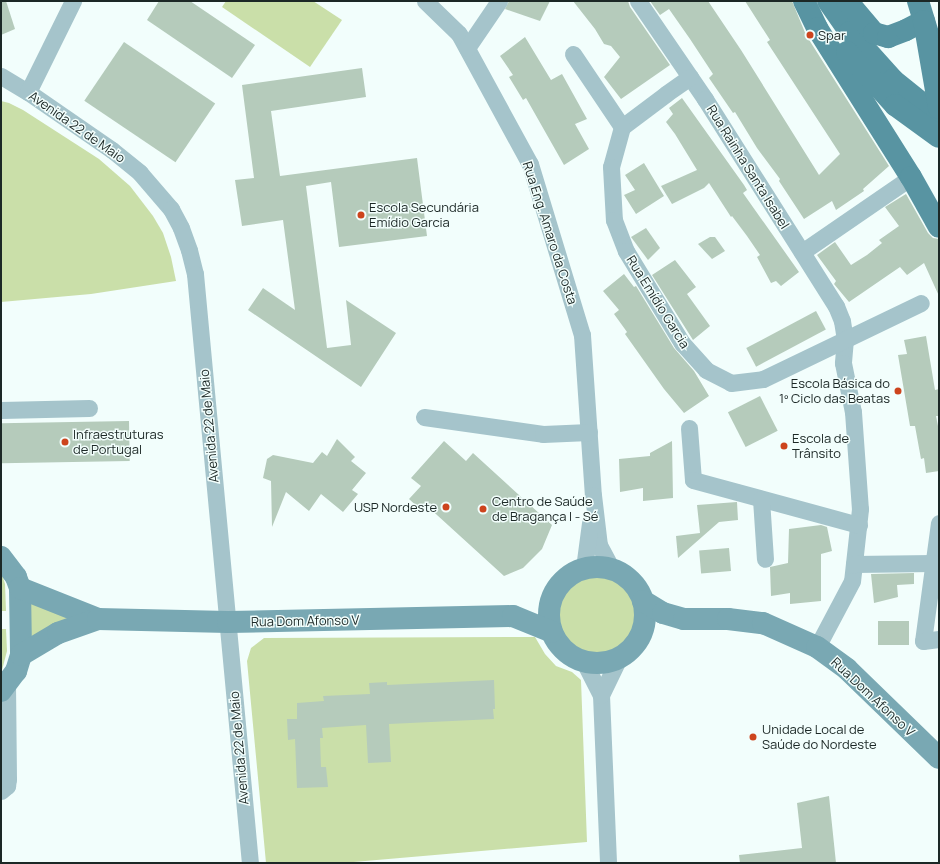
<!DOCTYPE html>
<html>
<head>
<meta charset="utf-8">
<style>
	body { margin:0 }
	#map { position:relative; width:940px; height:864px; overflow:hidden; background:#f2fefc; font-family:Manrope,sans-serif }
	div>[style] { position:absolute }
	.green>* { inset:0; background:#cadfa9 }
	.round { border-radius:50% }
	.building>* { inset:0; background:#b5cbbb; transform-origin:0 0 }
	.street>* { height:17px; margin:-8.5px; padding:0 8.5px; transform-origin:8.5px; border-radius:8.5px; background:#a5c4cb }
	.secondary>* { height:22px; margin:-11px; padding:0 11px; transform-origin:11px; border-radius:11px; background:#79a8b3 }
	.secondary>.ring { margin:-11px; padding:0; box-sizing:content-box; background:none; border:22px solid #79a8b3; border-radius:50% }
	.primary>* { height:22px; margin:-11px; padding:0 11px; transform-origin:11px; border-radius:11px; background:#5894a2 }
	.dots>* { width:11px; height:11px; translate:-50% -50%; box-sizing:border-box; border:2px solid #f2fefc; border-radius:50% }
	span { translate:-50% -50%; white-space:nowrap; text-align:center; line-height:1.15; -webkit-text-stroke:3px #f2fefc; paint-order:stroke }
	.poi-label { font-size:13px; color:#1c2826 }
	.left { translate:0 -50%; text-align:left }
	.right { translate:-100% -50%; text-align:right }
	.street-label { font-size:13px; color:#1c2826 }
	.frame { position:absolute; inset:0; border:2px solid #1c2826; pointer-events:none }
</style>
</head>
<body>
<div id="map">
	<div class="green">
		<i style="clip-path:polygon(226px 1px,313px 1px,342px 20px,310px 67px,222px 7px)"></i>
		<i style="clip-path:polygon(1px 101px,9px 103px,23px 110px,99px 159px,130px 186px,153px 216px,163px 233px,171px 257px,176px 281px,91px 294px,1px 302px)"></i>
		<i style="clip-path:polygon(1px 571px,5px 584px,6px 611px,1px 611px)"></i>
		<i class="round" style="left:559px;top:577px;width:76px;height:76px"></i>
		<i style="clip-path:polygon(24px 594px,74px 618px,25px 644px)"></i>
		<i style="clip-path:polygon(1px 629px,6px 629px,7px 651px,1px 674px)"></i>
		<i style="clip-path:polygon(535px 637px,545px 654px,556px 666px,572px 672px,581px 680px,587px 842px,342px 863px,266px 863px,247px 661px,251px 648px,264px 638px)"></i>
	</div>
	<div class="building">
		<i style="clip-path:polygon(1px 1px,6px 1px,15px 29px,1px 35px)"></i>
		<i style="clip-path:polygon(159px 1px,190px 1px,255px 45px,232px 78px,147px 20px)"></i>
		<i style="clip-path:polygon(509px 1px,550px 1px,540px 21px,505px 9px)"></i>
		<i style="clip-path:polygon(573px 1px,628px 1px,630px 7px,670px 65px,621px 99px,604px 77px,620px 57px,611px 46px,604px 44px,595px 29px)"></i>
		<i style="clip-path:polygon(650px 1px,708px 1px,741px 50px,819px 175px,840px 154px,767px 42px,770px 40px,745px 1px,792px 1px,806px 35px,889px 166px,863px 189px,864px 191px,836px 210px,832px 201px,804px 219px,779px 181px,780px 179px,757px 148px,735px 112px,733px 113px,709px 78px,713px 74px,690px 39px,669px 9px,660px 15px)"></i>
		<i style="clip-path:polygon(525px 37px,551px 80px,562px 74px,587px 119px,575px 124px,589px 149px,564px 165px,526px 98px,523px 100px,509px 77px,513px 75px,500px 56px)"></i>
		<i style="left:124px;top:42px;width:110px;height:71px;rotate:34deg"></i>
		<i style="clip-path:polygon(362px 68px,366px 97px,271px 111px,280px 176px,417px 158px,427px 236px,339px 247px,331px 182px,306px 186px,327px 348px,351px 345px,346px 300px,396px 333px,361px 387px,248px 310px,263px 288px,295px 310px,283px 220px,242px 226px,235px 180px,254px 178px,242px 85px)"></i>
		<i style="clip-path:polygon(682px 98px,744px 185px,747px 190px,743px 193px,799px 272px,781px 286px,776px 281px,771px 283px,757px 257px,760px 255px,747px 236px,732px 216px,731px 217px,709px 183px,704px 188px,672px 204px,661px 186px,697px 170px,675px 134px,666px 122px,673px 114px,669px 108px)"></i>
		<i style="clip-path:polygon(644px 163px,664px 196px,636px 214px,624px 195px,635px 190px,625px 175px)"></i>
		<i style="clip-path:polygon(906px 194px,928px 233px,933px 238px,939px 239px,939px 296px,924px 263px,907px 275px,900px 267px,849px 302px,834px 284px,836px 281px,817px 255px,835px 242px,851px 265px,867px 255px,882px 243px,879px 240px,899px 226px,885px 207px)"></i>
		<i style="clip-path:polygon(646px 228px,660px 248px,648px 260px,631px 237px)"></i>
		<i style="clip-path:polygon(710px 237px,715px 237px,725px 251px,712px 259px,698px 244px)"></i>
		<i style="clip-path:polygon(675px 260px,696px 287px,687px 294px,710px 326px,693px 340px,652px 275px)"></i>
		<i style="clip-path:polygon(624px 274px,634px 287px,636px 286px,674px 348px,694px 371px,709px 396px,684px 413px,664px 389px,625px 334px,627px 332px,614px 314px,619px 310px,603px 291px)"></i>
		<i style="left:816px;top:311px;width:21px;height:79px;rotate:62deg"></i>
		<i style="clip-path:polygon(926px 336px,935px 390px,939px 389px,939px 416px,936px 416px,939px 431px,939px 471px,926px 473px,924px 458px,921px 459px,915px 426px,910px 426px,898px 355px,907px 354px,904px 340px)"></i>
		<i style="left:760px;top:396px;width:39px;height:36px;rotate:63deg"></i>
		<i style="left:129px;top:421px;width:40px;height:128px;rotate:89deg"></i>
		<i style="clip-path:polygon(337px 439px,355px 457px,351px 461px,366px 473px,352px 490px,358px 494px,343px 512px,321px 494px,309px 511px,286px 492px,272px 527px,271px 481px,263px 478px,267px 459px,273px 455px,313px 463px,322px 452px,327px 456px)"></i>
		<i style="clip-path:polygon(444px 441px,466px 461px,473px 453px,552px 525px,542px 549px,523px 568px,504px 576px,426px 505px,421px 510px,409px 499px,421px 486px,411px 478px)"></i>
		<i style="clip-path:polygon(672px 441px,673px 498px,643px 501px,643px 488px,620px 492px,619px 459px,650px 456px,650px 453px)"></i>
		<i style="clip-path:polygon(737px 502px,738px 520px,719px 522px,678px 558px,676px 536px,700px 533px,697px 505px)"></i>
		<i style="clip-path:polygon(821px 525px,827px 527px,832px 551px,821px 554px,821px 601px,790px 604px,790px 593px,771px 596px,770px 567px,788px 563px,789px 529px)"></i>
		<i style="left:729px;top:548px;width:23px;height:30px;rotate:85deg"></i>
		<i style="clip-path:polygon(914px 573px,914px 584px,897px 585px,898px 597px,874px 603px,871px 574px)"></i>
		<i style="left:909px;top:621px;width:24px;height:31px;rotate:90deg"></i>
		<i style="clip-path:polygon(494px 680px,495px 709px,493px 709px,494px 719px,389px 724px,391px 762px,368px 763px,366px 725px,322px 728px,323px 738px,320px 738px,321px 767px,326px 767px,328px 787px,297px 788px,295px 739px,288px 740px,287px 719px,297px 719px,297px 703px,324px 701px,323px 696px,370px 694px,369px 683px,387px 682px,387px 685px)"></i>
		<i style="clip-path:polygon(829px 796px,836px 863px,740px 863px,739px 855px,802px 848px,797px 803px)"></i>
	</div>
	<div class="street">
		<i style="left:425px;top:1px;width:47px;rotate:44.1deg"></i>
		<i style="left:459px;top:34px;width:148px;rotate:61.4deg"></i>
		<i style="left:530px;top:164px;width:179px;rotate:73.1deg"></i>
		<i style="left:582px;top:335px;width:160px;rotate:86.1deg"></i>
		<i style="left:593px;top:495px;width:50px;rotate:83.2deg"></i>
		<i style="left:599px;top:545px;width:27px;rotate:62deg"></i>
		<i style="left:638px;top:1px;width:119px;rotate:55.6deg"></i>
		<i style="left:705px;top:99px;width:245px;rotate:57.7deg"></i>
		<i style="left:836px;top:306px;width:16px;rotate:68deg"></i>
		<i style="left:842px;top:321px;width:18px;rotate:81deg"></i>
		<i style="left:845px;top:339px;width:24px;rotate:95deg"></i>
		<i style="left:843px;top:363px;width:50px;rotate:78.5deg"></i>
		<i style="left:853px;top:412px;width:97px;rotate:85.9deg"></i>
		<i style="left:860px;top:509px;width:72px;rotate:96.3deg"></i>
		<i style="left:852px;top:581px;width:75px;rotate:117.9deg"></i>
		<i style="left:467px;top:48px;width:57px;rotate:-55.8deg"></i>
		<i style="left:573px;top:54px;width:88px;rotate:56.1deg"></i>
		<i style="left:1px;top:76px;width:31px;rotate:31deg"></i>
		<i style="left:28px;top:92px;width:102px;rotate:34.6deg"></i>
		<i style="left:112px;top:150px;width:36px;rotate:39deg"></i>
		<i style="left:140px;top:173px;width:48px;rotate:49.3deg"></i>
		<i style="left:171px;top:209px;width:21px;rotate:62deg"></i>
		<i style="left:181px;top:228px;width:23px;rotate:70deg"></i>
		<i style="left:189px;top:250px;width:25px;rotate:76deg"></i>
		<i style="left:195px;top:274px;width:592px;rotate:84.67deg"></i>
		<i style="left:690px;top:77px;width:29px;rotate:145deg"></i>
		<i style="left:666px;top:94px;width:55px;rotate:143.1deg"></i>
		<i style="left:622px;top:127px;width:41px;rotate:105.4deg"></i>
		<i style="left:611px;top:167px;width:53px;rotate:86.8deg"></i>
		<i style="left:614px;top:220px;width:33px;rotate:69deg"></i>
		<i style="left:626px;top:251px;width:108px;rotate:58.7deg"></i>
		<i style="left:682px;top:343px;width:36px;rotate:48deg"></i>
		<i style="left:706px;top:370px;width:28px;rotate:27deg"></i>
		<i style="left:731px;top:383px;width:32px;rotate:-7deg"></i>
		<i style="left:763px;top:379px;width:175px;rotate:-25.7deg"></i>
		<i style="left:28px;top:92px;width:102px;rotate:-63.7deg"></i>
		<i style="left:802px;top:252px;width:132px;rotate:-34.5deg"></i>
		<i style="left:1px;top:410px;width:88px;rotate:-1.3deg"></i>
		<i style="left:424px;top:417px;width:120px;rotate:8.1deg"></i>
		<i style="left:543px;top:434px;width:46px;rotate:-2.5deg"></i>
		<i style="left:689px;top:428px;width:52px;rotate:85.6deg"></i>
		<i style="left:693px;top:480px;width:172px;rotate:15.2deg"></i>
		<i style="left:761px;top:499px;width:60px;rotate:86.2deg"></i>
		<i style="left:939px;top:523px;width:119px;rotate:97.7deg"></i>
		<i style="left:923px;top:641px;width:16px;rotate:-7deg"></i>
		<i style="left:854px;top:564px;width:79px;rotate:-0.7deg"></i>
		<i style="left:584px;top:568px;width:45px;rotate:-82.4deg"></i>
		<i style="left:584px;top:662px;width:37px;rotate:63deg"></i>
		<i style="left:601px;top:695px;width:168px;rotate:87.6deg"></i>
		<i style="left:601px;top:695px;width:41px;rotate:-64.1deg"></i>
		<i style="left:1px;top:791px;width:8px;rotate:-40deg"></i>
		<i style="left:7px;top:786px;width:7px;rotate:-82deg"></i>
		<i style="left:8px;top:779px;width:95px;rotate:-90.6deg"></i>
	</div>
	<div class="secondary">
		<i style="left:1px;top:557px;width:25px;rotate:53deg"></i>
		<i style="left:16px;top:577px;width:12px;rotate:70deg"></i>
		<i style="left:20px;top:588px;width:67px;rotate:89.1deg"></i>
		<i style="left:21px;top:655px;width:17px;rotate:107deg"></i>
		<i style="left:16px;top:671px;width:25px;rotate:127deg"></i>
		<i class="ring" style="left:549px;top:567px;width:74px;height:74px"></i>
		<i style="left:20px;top:588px;width:84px;rotate:21.7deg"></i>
		<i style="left:643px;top:601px;width:23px;rotate:31deg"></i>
		<i style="left:663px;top:613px;width:22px;rotate:16deg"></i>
		<i style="left:684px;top:619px;width:44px"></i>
		<i style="left:728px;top:619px;width:35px;rotate:7deg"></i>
		<i style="left:763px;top:623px;width:59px;rotate:24deg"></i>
		<i style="left:817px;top:647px;width:37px;rotate:36deg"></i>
		<i style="left:847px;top:669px;width:128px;rotate:44.1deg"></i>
		<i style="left:21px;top:655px;width:43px;rotate:-30.7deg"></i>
		<i style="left:58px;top:633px;width:42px;rotate:-19.3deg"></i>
		<i style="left:98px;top:619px;width:130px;rotate:1.3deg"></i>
		<i style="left:228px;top:622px;width:285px;rotate:-1.2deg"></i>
		<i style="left:513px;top:616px;width:42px;rotate:22.3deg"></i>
	</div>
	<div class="primary">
		<i style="left:804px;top:1px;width:30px;rotate:64deg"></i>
		<i style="left:817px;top:28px;width:176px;rotate:57.8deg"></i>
		<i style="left:911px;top:177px;width:57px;rotate:60.8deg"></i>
		<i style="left:828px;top:1px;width:38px;rotate:55deg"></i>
		<i style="left:850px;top:32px;width:64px;rotate:48.1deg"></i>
		<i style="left:893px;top:80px;width:59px;rotate:38.8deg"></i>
		<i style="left:847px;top:1px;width:42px;rotate:49.8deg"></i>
		<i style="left:874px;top:33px;width:15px;rotate:16deg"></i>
		<i style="left:888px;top:37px;width:19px;rotate:-21deg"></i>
		<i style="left:906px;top:30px;width:20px;rotate:-27deg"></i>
		<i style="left:918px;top:1px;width:34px;rotate:73deg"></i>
		<i style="left:924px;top:21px;width:88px;rotate:80.2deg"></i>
		<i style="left:847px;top:52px;width:72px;rotate:47.8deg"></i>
		<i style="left:895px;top:105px;width:54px;rotate:36deg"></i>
	</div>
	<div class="dots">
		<i style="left:810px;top:35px;background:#cd441d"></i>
		<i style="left:361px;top:215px;background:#cd441d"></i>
		<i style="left:898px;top:391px;background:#cd441d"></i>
		<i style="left:65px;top:442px;background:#cd441d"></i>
		<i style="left:784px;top:446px;background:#cd441d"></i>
		<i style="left:446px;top:507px;background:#cd441d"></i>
		<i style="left:483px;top:509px;background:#cd441d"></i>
		<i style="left:753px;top:737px;background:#cd441d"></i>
	</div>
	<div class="poi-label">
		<span class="left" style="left:818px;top:35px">Spar</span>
		<span class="left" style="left:369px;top:215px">Escola Secundária<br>Emídio Garcia</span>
		<span class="right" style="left:890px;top:391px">Escola Básica do<br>1º Ciclo das Beatas</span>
		<span class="left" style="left:73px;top:442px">Infraestruturas<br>de Portugal</span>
		<span class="left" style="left:792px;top:446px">Escola de<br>Trânsito</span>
		<span class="left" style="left:492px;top:509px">Centro de Saúde<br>de Bragança I - Sé</span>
		<span class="right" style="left:437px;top:507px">USP Nordeste</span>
		<span class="left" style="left:762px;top:737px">Unidade Local de<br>Saúde do Nordeste</span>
	</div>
	<div class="street-label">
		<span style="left:77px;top:127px;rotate:35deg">Avenida 22 de Maio</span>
		<span style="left:748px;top:167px;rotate:58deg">Rua Rainha Santa Isabel</span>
		<span style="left:550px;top:233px;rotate:72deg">Rua Eng. Amaro da Costa</span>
		<span style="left:658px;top:302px;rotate:58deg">Rua Emídio Garcia</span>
		<span style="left:209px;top:426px;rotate:-95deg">Avenida 22 de Maio</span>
		<span style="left:305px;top:621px;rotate:-1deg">Rua Dom Afonso V</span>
		<span style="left:873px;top:697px;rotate:43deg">Rua Dom Afonso V</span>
		<span style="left:239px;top:748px;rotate:-95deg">Avenida 22 de Maio</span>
	</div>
	<div class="frame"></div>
</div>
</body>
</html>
